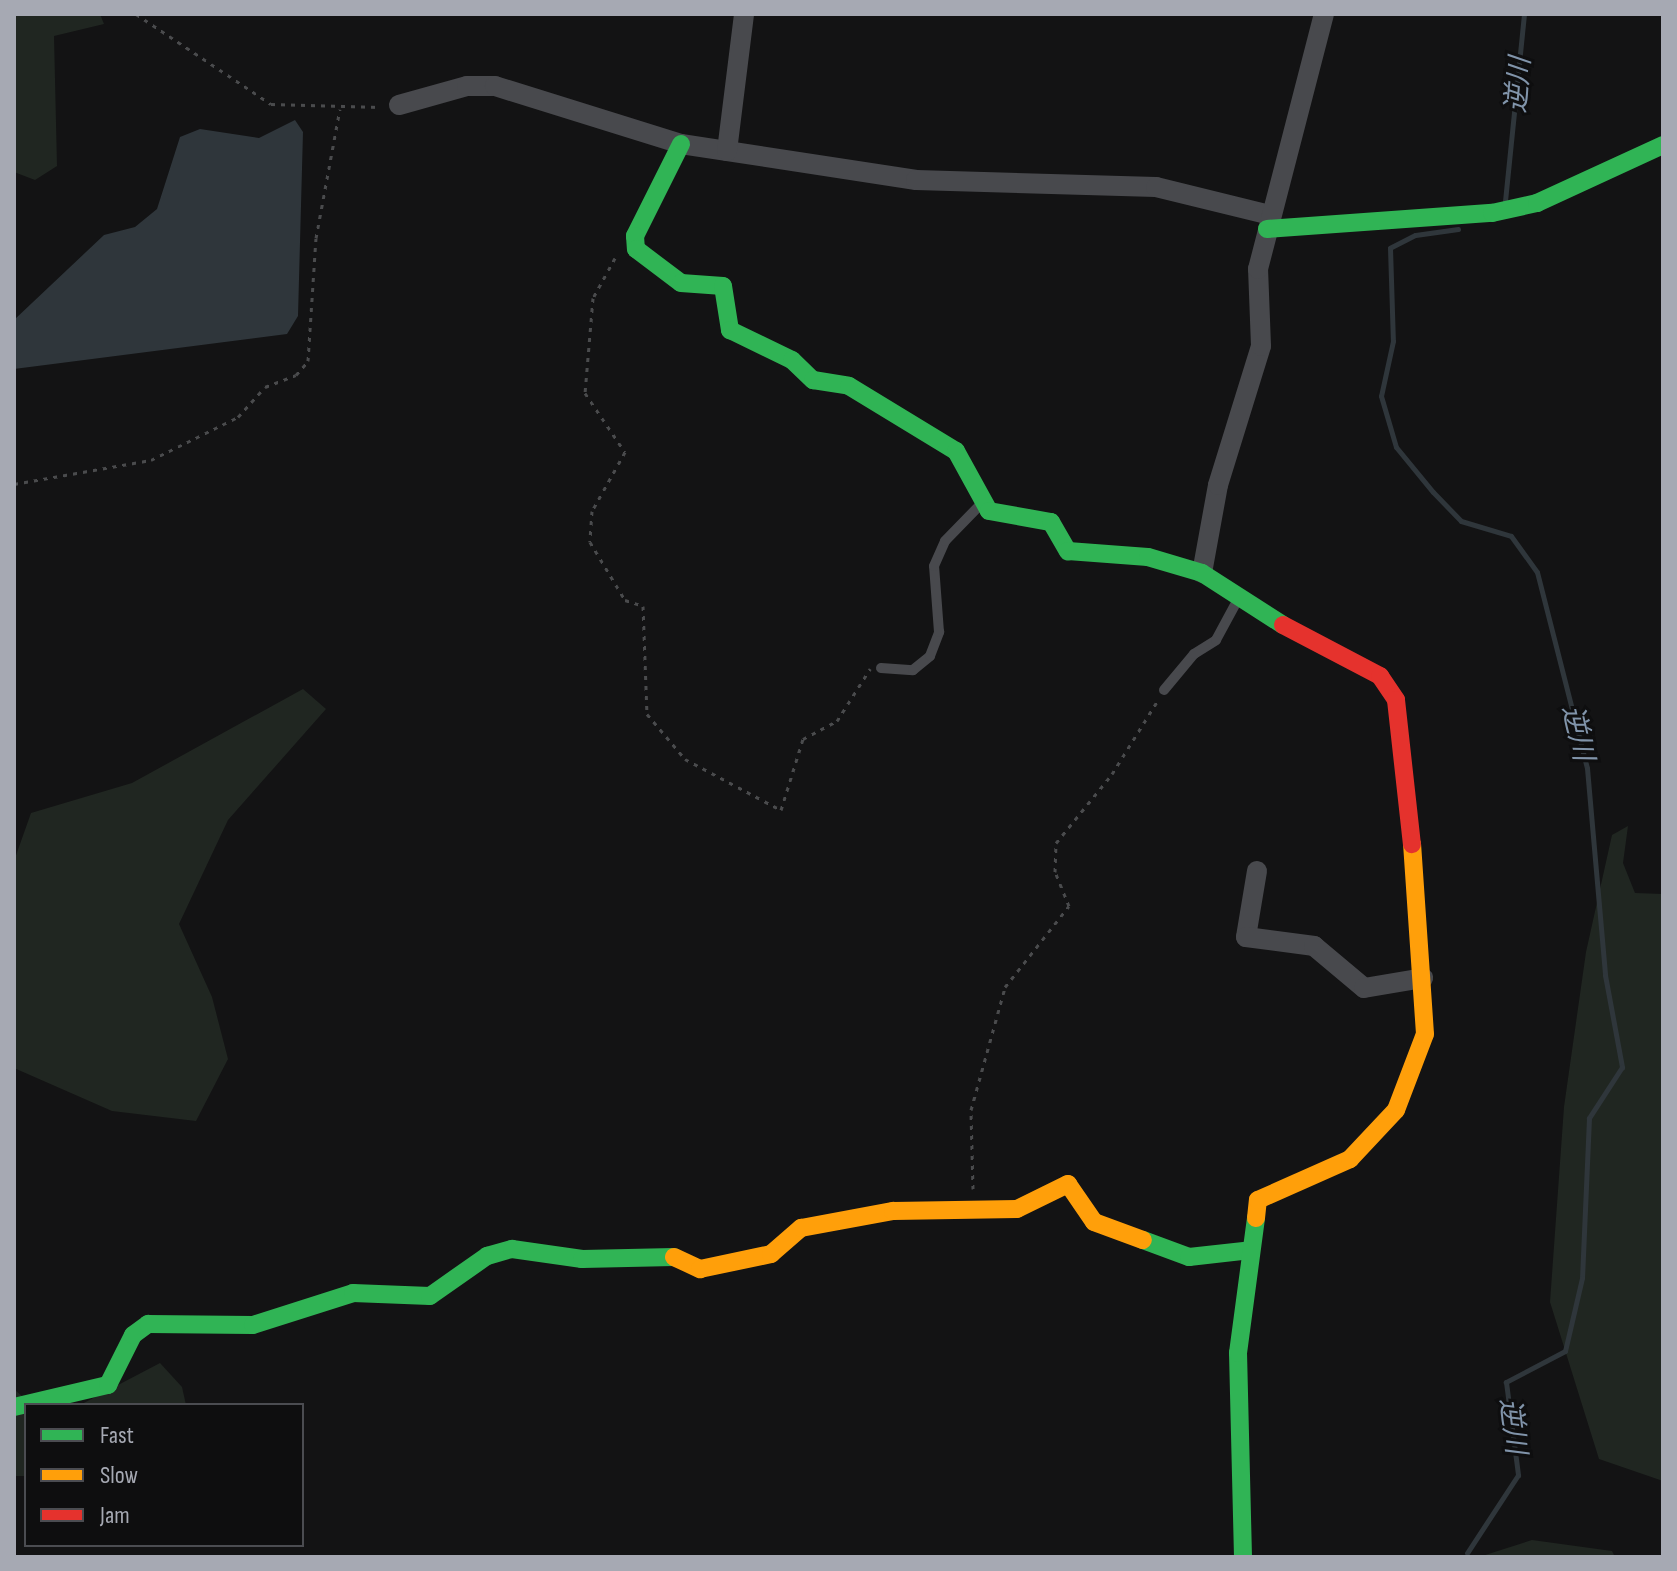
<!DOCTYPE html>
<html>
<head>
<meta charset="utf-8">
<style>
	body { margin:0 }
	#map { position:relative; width:1677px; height:1571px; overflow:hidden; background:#131314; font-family:"Sofia Sans Condensed","Noto Sans JP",sans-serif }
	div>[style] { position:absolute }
	.green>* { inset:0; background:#202621 }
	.water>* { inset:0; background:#2f363b }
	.stream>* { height:5px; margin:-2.5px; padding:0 2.5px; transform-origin:2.5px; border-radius:2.5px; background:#2f363b }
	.path>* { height:3px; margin-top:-1.5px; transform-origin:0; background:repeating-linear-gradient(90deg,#4a4b4d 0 4px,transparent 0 10px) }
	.lane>* { height:10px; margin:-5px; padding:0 5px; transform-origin:5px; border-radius:5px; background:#48494d }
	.street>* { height:20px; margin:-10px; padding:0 10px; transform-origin:10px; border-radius:10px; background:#48494d }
	.fast>* { height:18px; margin:-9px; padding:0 9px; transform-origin:9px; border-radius:9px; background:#30b455 }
	.slow>* { height:18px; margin:-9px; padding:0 9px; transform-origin:9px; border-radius:9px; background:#ff9f0a }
	.jam>* { height:18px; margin:-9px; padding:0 9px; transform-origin:9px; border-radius:9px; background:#e5322d }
	span { translate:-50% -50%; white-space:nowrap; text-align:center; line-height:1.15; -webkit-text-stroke:6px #0e0e0f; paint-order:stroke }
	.water-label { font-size:28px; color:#8194aa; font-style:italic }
	.frame { position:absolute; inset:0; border:16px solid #a6a9b3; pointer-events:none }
	.legend { position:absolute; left:24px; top:1403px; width:280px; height:144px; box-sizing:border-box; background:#0e0e0f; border:2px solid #4b4c51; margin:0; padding:10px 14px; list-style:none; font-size:24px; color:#a6a9b3 }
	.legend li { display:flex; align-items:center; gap:16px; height:40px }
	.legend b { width:40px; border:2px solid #4b4c51 }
</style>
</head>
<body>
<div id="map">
	<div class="green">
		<i style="clip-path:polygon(14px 14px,100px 14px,104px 24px,54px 36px,57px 166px,35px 180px,14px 172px)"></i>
		<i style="clip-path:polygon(303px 689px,326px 709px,228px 820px,179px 924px,212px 997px,228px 1059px,196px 1121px,112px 1111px,14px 1068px,14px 861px,31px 813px,132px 783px)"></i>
		<i style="clip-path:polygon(1628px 826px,1623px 863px,1635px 893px,1663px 894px,1663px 1481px,1599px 1459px,1550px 1302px,1564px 1107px,1586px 952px,1612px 835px)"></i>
		<i style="clip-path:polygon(160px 1363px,182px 1387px,186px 1405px,80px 1405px)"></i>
		<i style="clip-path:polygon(14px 1389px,32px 1405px,26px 1405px,26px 1476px,14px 1476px)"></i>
		<i style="clip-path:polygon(1532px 1540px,1612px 1551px,1615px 1557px,1479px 1557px)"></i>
	</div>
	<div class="water">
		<i style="clip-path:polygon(295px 120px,303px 132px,298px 316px,287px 334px,14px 369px,14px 320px,104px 235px,135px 227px,157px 209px,180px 137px,200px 129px,259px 138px)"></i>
	</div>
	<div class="stream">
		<i style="left:1505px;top:201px;width:188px;rotate:-84.2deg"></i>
		<i style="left:1458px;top:229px;width:43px;rotate:172.1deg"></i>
		<i style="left:1415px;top:235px;width:28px;rotate:153deg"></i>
		<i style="left:1390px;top:248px;width:93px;rotate:88.2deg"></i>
		<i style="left:1393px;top:341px;width:56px;rotate:102.3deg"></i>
		<i style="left:1381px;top:396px;width:53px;rotate:73.6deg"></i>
		<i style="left:1396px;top:447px;width:58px;rotate:50.6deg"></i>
		<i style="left:1433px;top:492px;width:40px;rotate:46deg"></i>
		<i style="left:1461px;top:521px;width:52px;rotate:16.7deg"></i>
		<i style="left:1511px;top:536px;width:44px;rotate:54.2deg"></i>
		<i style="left:1537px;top:572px;width:202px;rotate:75.7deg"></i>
		<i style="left:1587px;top:768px;width:208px;rotate:85deg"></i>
		<i style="left:1605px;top:975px;width:94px;rotate:79.5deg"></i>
		<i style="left:1622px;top:1067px;width:61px;rotate:122.9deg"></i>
		<i style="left:1589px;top:1118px;width:160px;rotate:92.5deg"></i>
		<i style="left:1582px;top:1278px;width:75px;rotate:103.1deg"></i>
		<i style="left:1565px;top:1351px;width:67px;rotate:152.3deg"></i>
		<i style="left:1506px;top:1382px;width:94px;rotate:82.6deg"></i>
		<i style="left:1518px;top:1475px;width:93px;rotate:123.2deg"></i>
	</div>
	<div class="path">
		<i style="left:136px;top:14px;width:162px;rotate:33.7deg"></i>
		<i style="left:271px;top:104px;width:109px;rotate:1.6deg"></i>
		<i style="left:615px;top:258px;width:46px;rotate:118.8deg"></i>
		<i style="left:593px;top:298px;width:95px;rotate:94.8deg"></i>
		<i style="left:585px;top:393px;width:71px;rotate:55.9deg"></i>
		<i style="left:625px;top:452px;width:68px;rotate:119.2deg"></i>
		<i style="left:592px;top:511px;width:31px;rotate:94deg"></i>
		<i style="left:590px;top:542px;width:68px;rotate:58.9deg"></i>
		<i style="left:625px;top:600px;width:19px;rotate:18deg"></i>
		<i style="left:643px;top:606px;width:108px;rotate:87.9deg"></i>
		<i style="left:647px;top:714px;width:59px;rotate:49.8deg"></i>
		<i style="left:685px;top:759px;width:109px;rotate:28deg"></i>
		<i style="left:781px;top:810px;width:74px;rotate:-72.8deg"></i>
		<i style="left:803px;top:739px;width:38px;rotate:-28deg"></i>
		<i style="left:837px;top:721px;width:62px;rotate:-57.6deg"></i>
		<i style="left:14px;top:484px;width:139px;rotate:-9.9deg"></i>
		<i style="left:151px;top:460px;width:97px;rotate:-26.3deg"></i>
		<i style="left:238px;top:417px;width:40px;rotate:-48deg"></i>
		<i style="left:265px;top:387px;width:33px;rotate:-21deg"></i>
		<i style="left:296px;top:375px;width:18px;rotate:-49deg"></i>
		<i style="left:308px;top:361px;width:123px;rotate:-86.3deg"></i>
		<i style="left:316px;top:238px;width:131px;rotate:-79.5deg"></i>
		<i style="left:973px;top:1189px;width:79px;rotate:-91.5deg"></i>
		<i style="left:971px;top:1110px;width:128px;rotate:-74.5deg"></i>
		<i style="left:1005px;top:987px;width:103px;rotate:-51.7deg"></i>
		<i style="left:1069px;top:906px;width:37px;rotate:-112deg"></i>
		<i style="left:1055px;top:872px;width:29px;rotate:-88deg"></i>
		<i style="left:1056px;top:843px;width:89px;rotate:-50.9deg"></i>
		<i style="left:1112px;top:774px;width:87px;rotate:-58.1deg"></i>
	</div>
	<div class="lane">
		<i style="left:881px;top:668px;width:32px;rotate:4deg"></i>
		<i style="left:913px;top:670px;width:22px;rotate:-39deg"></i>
		<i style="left:930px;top:656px;width:26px;rotate:-69deg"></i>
		<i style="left:939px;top:632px;width:66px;rotate:-94.3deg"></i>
		<i style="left:934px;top:566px;width:27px;rotate:-66deg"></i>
		<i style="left:945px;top:541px;width:52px;rotate:-45.8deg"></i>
		<i style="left:1164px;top:690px;width:47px;rotate:-50.2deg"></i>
		<i style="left:1194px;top:654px;width:26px;rotate:-32deg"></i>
		<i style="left:1216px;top:640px;width:44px;rotate:-61.7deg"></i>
	</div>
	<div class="street">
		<i style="left:399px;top:105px;width:71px;rotate:-15.6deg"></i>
		<i style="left:467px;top:86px;width:28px"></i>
		<i style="left:495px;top:86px;width:195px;rotate:17.3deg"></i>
		<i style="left:681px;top:144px;width:238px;rotate:8.7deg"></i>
		<i style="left:916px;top:180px;width:240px;rotate:1.7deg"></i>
		<i style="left:1156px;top:187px;width:117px;rotate:13.8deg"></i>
		<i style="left:727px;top:151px;width:138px;rotate:-82.9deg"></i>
		<i style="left:1202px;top:573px;width:89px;rotate:-79.7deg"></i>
		<i style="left:1218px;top:485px;width:145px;rotate:-72.8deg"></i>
		<i style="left:1261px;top:346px;width:77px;rotate:-92.2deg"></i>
		<i style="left:1258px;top:269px;width:263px;rotate:-75.5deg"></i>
		<i style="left:1257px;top:871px;width:67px;rotate:99.5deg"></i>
		<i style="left:1246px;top:937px;width:69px;rotate:7.5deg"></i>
		<i style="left:1314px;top:946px;width:65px;rotate:40deg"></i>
		<i style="left:1364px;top:988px;width:60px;rotate:-9.6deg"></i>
	</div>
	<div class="fast">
		<i style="left:681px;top:144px;width:103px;rotate:116.6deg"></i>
		<i style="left:635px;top:236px;width:13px;rotate:86deg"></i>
		<i style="left:636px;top:249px;width:56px;rotate:37.1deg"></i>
		<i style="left:681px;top:283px;width:42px;rotate:4.1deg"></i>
		<i style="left:723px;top:286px;width:45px;rotate:81deg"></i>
		<i style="left:730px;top:330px;width:69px;rotate:25.8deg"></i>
		<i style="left:792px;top:360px;width:29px;rotate:44deg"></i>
		<i style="left:813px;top:380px;width:36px;rotate:9deg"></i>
		<i style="left:849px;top:386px;width:125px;rotate:31.3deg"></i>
		<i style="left:956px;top:451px;width:68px;rotate:61.2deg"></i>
		<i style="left:989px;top:511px;width:63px;rotate:10.1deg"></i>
		<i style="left:1051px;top:522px;width:34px;rotate:60deg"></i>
		<i style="left:1068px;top:551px;width:80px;rotate:4.3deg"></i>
		<i style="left:1148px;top:557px;width:56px;rotate:16.5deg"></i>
		<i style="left:1202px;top:573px;width:96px;rotate:32.7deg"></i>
		<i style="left:1267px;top:229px;width:226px;rotate:-4.1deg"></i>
		<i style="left:1492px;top:213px;width:46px;rotate:-12.5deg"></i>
		<i style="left:1537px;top:203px;width:139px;rotate:-24.7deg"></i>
		<i style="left:1143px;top:1240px;width:49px;rotate:20.3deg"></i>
		<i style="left:1189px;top:1257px;width:62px;rotate:-6.4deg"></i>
		<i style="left:14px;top:1407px;width:97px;rotate:-13.2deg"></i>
		<i style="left:108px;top:1385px;width:56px;rotate:-63.4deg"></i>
		<i style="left:133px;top:1335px;width:19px;rotate:-36deg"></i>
		<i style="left:148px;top:1324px;width:105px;rotate:0.5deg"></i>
		<i style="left:253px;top:1325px;width:105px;rotate:-17.7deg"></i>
		<i style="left:353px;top:1293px;width:77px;rotate:2.2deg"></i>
		<i style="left:430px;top:1296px;width:70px;rotate:-35.1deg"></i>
		<i style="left:487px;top:1256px;width:26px;rotate:-16deg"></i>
		<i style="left:512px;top:1249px;width:71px;rotate:8.1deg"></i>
		<i style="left:582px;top:1259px;width:92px;rotate:-1.2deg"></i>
		<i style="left:1243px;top:1557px;width:204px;rotate:-91.4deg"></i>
		<i style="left:1238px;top:1353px;width:136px;rotate:-82.4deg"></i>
	</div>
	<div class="slow">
		<i style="left:1256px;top:1218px;width:18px;rotate:-84deg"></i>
		<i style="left:1258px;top:1200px;width:101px;rotate:-24deg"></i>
		<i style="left:1350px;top:1159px;width:67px;rotate:-46.8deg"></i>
		<i style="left:1396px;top:1110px;width:81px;rotate:-69.1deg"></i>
		<i style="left:1425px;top:1034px;width:190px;rotate:-93.9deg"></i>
		<i style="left:674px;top:1257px;width:29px;rotate:25deg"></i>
		<i style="left:700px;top:1269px;width:73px;rotate:-11.9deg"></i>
		<i style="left:771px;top:1254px;width:40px;rotate:-41deg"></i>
		<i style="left:801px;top:1228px;width:94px;rotate:-10.5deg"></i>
		<i style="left:893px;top:1211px;width:124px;rotate:-0.9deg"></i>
		<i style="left:1017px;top:1209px;width:57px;rotate:-26.1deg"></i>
		<i style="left:1068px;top:1184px;width:46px;rotate:55.6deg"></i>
		<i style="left:1094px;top:1222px;width:52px;rotate:20.2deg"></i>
	</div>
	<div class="jam">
		<i style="left:1283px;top:625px;width:110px;rotate:27.7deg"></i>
		<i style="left:1380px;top:676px;width:29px;rotate:56deg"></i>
		<i style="left:1396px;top:700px;width:145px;rotate:83.7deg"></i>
	</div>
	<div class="water-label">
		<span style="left:1519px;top:85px;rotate:-85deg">逆川</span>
		<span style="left:1577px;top:733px;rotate:77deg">逆川</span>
		<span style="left:1512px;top:1426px;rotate:83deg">逆川</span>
	</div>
	<div class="frame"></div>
	<ul class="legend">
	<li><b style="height:10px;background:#30b455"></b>Fast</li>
	<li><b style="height:10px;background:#ff9f0a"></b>Slow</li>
	<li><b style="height:10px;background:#e5322d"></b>Jam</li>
	</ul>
</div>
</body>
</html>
